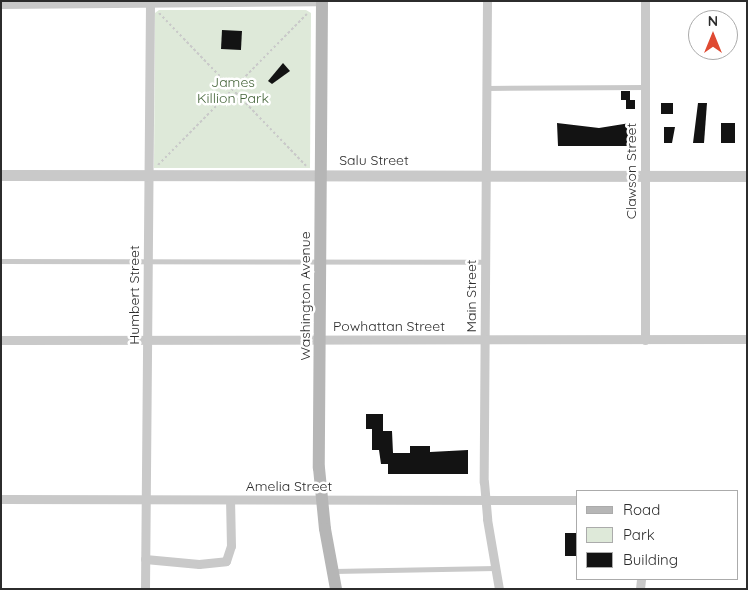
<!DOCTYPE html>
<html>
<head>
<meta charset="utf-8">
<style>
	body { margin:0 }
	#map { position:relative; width:748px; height:590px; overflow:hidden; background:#fff; font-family:Quicksand,sans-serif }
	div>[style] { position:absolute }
	.green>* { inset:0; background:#dee9d9 }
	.building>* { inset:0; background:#131313; transform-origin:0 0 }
	.path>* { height:2px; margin-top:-1px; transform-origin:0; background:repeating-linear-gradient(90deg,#c9c9c9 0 2.5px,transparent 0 5px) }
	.service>* { height:4.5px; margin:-2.25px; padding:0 2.25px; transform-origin:2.25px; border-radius:2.25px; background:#c9c9c9 }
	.minor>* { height:9px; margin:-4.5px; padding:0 4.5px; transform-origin:4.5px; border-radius:4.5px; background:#c9c9c9 }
	.tertiary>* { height:11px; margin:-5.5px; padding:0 5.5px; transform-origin:5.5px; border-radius:5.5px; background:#c9c9c9 }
	.secondary>* { height:12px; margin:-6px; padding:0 6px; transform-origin:6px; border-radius:6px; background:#b6b6b6 }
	span { translate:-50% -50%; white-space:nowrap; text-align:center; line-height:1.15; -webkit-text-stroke:5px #fff; paint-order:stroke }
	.park-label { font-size:14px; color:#46653b }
	.street-label { font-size:14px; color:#2c2c2c }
	.frame { position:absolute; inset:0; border:2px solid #2c2c2c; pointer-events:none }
	.legend { position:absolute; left:576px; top:490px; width:162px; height:90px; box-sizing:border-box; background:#fff; border:1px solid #ababab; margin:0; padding:6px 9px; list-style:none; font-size:15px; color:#2c2c2c }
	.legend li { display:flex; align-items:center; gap:10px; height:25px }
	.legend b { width:25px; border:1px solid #ababab }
	.north { position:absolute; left:688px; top:10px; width:50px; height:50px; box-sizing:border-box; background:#fff; border:1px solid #ababab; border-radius:50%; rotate:0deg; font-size:14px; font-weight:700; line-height:20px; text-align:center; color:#2c2c2c }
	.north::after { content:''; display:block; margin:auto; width:18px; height:22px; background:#df4a32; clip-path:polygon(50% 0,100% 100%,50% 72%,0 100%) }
</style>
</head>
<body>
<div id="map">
	<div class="green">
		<i style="clip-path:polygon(159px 10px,306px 10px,311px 13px,310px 168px,154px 168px,155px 13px)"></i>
	</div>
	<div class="building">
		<i style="left:222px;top:30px;width:20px;height:19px;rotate:3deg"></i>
		<i style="clip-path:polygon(283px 63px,290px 71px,272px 84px,268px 81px)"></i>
		<i style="left:621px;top:91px;width:9px;height:9px"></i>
		<i style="left:635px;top:100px;width:9px;height:9px;rotate:90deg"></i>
		<i style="left:661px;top:103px;width:12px;height:11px"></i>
		<i style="clip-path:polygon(698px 103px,707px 103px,704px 143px,693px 143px)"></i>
		<i style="clip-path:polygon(557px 123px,599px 128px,630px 123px,633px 136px,628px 136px,627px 146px,558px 146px)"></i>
		<i style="left:721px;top:123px;width:14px;height:20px"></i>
		<i style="clip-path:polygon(664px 127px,675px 127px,672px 143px,664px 143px)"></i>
		<i style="clip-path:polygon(366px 414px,383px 414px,383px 431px,392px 431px,393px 453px,410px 453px,410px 446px,430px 446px,430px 452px,468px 450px,468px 474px,388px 474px,388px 464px,381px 464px,379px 450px,372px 450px,372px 429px,366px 429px)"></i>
		<i style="left:565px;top:533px;width:12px;height:23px"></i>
	</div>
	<div class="path">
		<i style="left:159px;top:13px;width:212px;rotate:46.1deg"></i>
		<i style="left:158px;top:165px;width:212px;rotate:-45.4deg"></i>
	</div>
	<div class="service">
		<i style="left:486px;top:88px;width:159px;rotate:-0.4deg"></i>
		<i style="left:1px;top:261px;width:484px;rotate:0.1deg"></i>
		<i style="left:334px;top:571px;width:161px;rotate:-1.1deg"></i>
	</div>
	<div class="minor">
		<i style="left:487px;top:1px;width:481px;rotate:90.4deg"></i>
		<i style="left:484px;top:482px;width:37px;rotate:85deg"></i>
		<i style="left:487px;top:519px;width:71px;rotate:80.3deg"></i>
		<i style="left:1px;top:4px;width:318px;rotate:-0.5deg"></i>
		<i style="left:1px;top:340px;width:746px;rotate:-0.08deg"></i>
		<i style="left:645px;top:340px;width:339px;rotate:-90deg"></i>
		<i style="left:1px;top:499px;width:576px;rotate:0.1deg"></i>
		<i style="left:145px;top:559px;width:54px;rotate:5.3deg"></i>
		<i style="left:199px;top:564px;width:27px;rotate:-6deg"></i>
		<i style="left:226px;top:561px;width:16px;rotate:-72deg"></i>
		<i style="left:231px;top:546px;width:46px;rotate:-91.2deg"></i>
		<i style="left:145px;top:589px;width:588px;rotate:-89.51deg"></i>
		<i style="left:640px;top:589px;width:10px;rotate:-84deg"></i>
	</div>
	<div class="tertiary">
		<i style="left:1px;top:175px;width:746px;rotate:0.08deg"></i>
	</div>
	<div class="secondary">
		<i style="left:322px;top:1px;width:467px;rotate:90.4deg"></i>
		<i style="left:319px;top:468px;width:61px;rotate:84.4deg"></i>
		<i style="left:325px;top:529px;width:61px;rotate:79.6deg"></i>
	</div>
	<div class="park-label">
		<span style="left:233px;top:90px">James<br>Killion Park</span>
	</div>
	<div class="street-label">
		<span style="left:374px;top:160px">Salu Street</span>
		<span style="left:631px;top:171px;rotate:-90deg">Clawson Street</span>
		<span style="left:134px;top:295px;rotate:-90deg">Humbert Street</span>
		<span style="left:305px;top:296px;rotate:-90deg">Washington Avenue</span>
		<span style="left:471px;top:296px;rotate:-90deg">Main Street</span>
		<span style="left:389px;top:326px">Powhattan Street</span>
		<span style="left:289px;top:486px">Amelia Street</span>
	</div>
	<div class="frame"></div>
	<ul class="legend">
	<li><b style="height:6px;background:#b6b6b6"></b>Road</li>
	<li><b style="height:14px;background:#dee9d9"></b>Park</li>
	<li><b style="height:14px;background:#131313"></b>Building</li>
	</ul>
	<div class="north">N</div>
</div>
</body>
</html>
